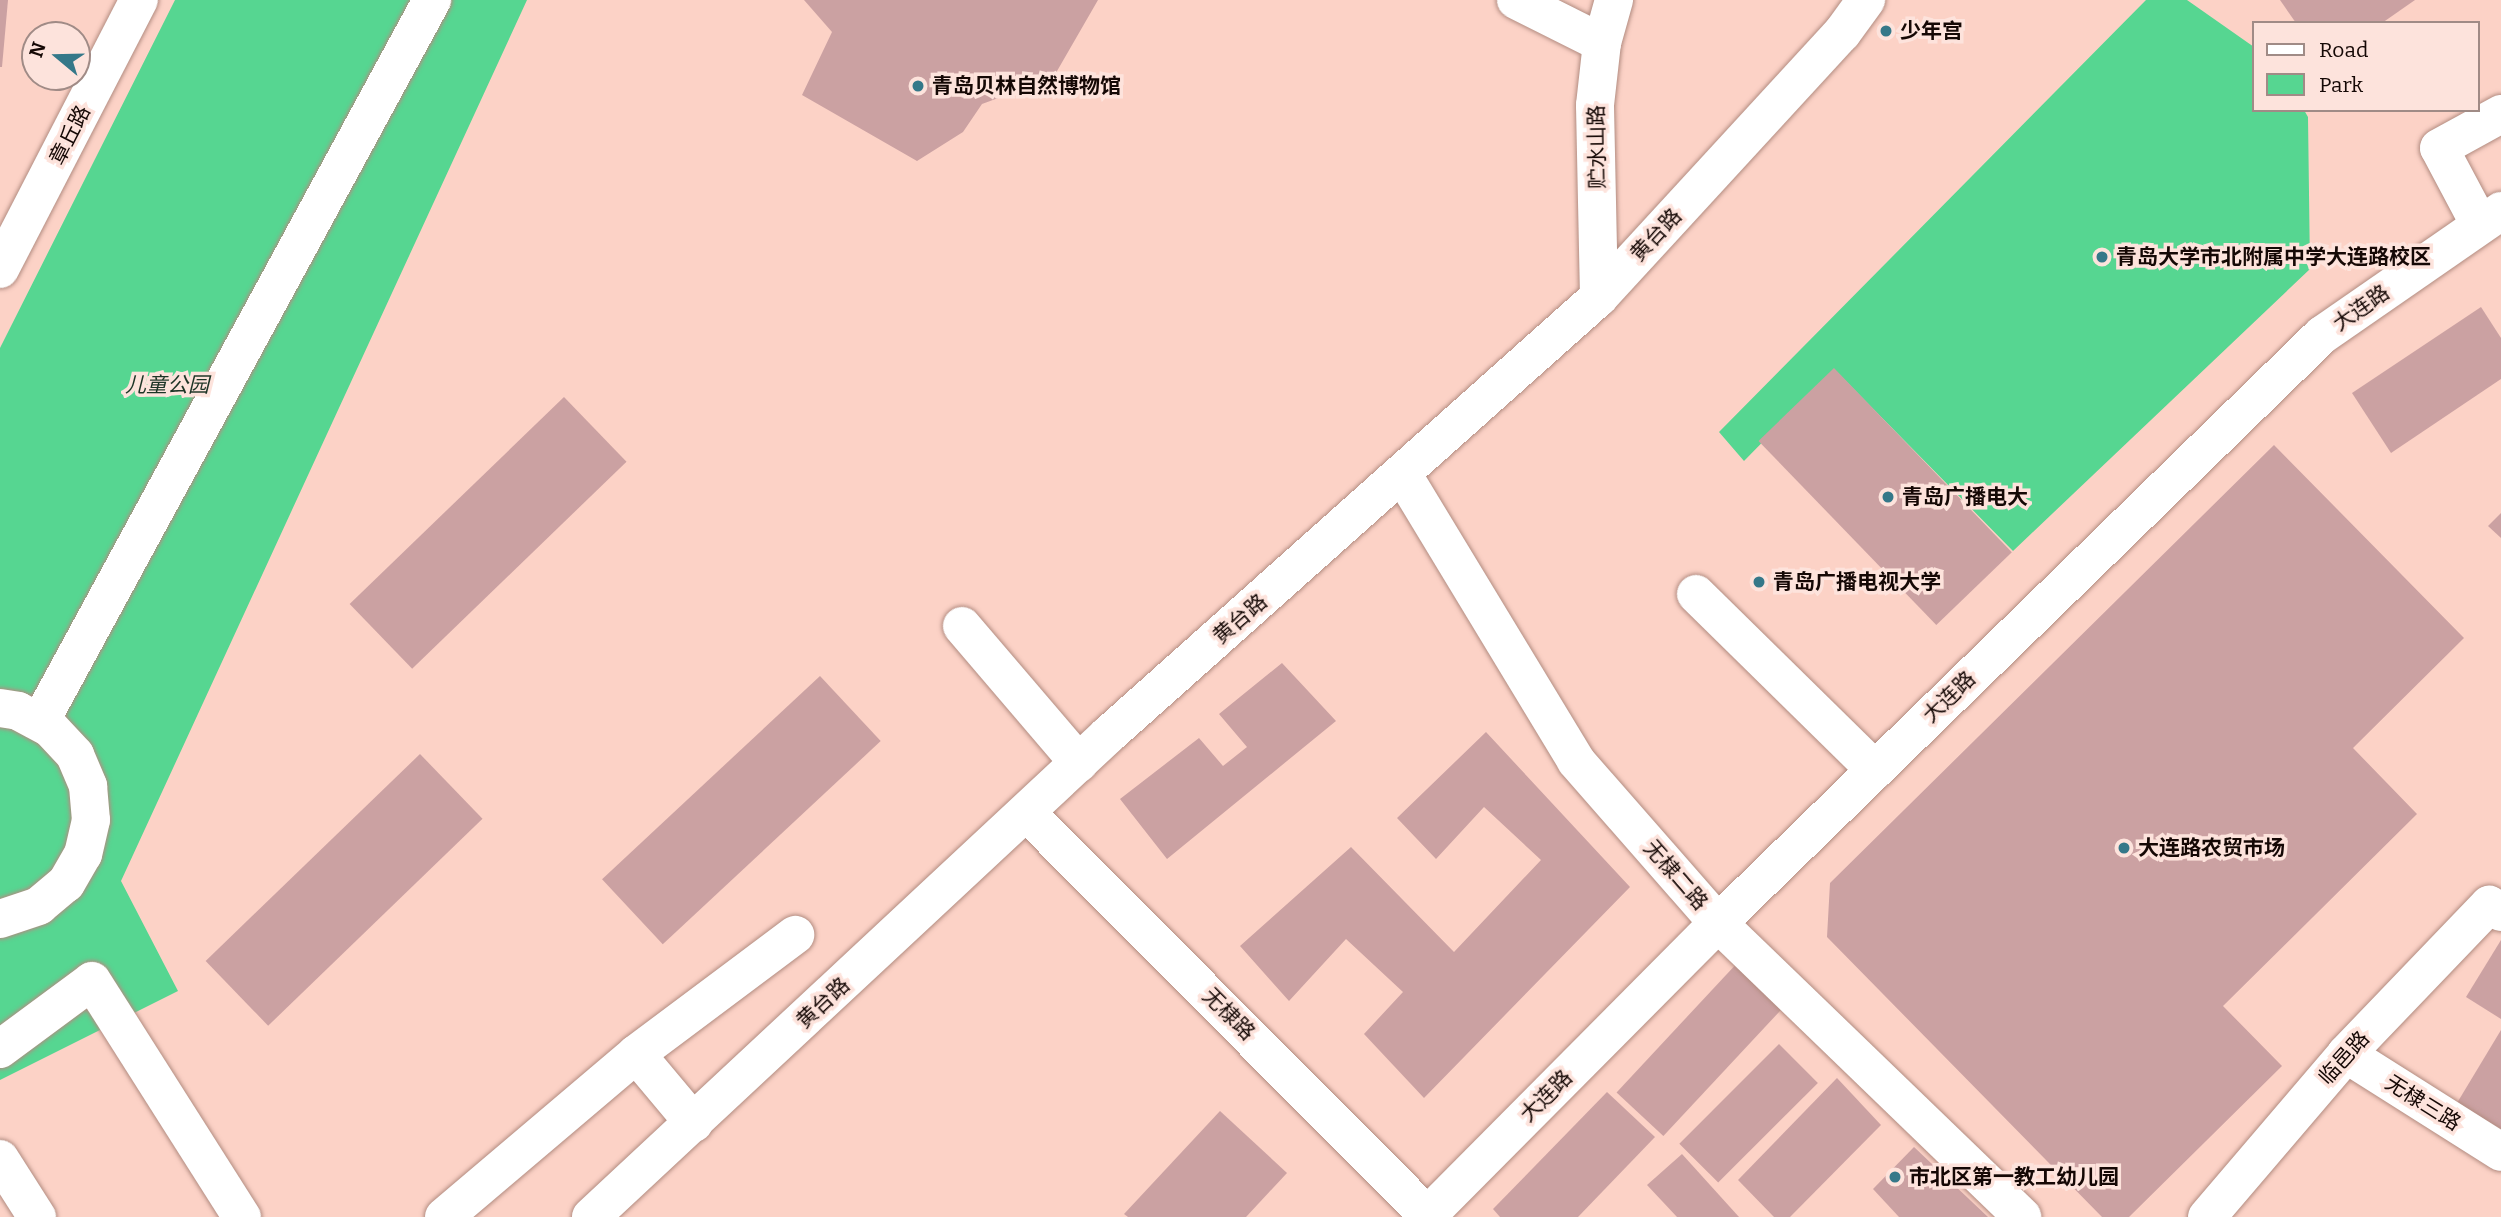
<!DOCTYPE html>
<html>
<head>
<meta charset="utf-8">
<style>
	body { margin:0 }
	#map { position:relative; width:2501px; height:1217px; overflow:hidden; background:#fcd2c6; font-family:Bitter,"Noto Sans SC",serif }
	div>[style] { position:absolute }
	[style*='--x'] { left:calc(var(--x)*1px); top:calc(var(--y)*1px); width:calc(var(--w)*1px); rotate:calc(var(--a)*1deg) }
	.green>* { inset:0; background:#56d691 }
	.building>* { inset:0; background:#cba1a2; transform-origin:0 0 }
	.roads { filter:drop-shadow(0 0 2px #b28c81) drop-shadow(0 0 2px #b28c81) }
	.minor>* { height:38px; margin:-19px; padding:0 19px; transform-origin:19px; border-radius:19px; background:#fff }
	.major>* { height:38px; margin:-19px; padding:0 19px; transform-origin:19px; border-radius:19px; background:#fff }
	.dots>* { width:19px; height:19px; translate:-50% -50%; box-sizing:border-box; border:4px solid #fde3dc; border-radius:50% }
	span { translate:-50% -50%; white-space:nowrap; text-align:center; line-height:1.15; -webkit-text-stroke:7px #fde3dc; paint-order:stroke }
	.poi-label { font-size:21px; color:#150805; font-weight:700 }
	.left { translate:0 -50%; text-align:left }
	.street-label { font-size:21px; color:#150805 }
	.park-label { font-size:21px; color:#1d3426; font-style:italic }
	.legend { position:absolute; left:2252px; top:21px; width:228px; height:91px; box-sizing:border-box; background:#fde3dc; border:2px solid #a08b86; margin:0; padding:9px 12px; list-style:none; font-size:21px; color:#150805 }
	.legend li { display:flex; align-items:center; gap:14px; height:35px }
	.legend b { width:35px; border:2px solid #a08b86 }
	.north { position:absolute; left:21px; top:21px; width:70px; height:70px; box-sizing:border-box; background:#fde3dc; border:2px solid #a08b86; border-radius:50%; rotate:289deg; font-size:19px; font-weight:700; line-height:28px; text-align:center; color:#150805 }
	.north::after { content:''; display:block; margin:auto; width:24px; height:32px; background:#357889; clip-path:polygon(50% 0,100% 100%,50% 72%,0 100%) }
</style>
</head>
<body>
<div id="map">
	<div class="green">
		<div style="clip-path:polygon(175px 0,527px 0,121px 881px,178px 991px,0 1080px,0 348px)"></div>
		<div style="clip-path:polygon(2146px 0,2187px 0,2254px 47px,2254px 110px,2304px 110px,2308px 117px,2310px 269px,2013px 551px,1834px 369px,1744px 461px,1719px 432px)"></div>
	</div>
	<div class="building">
		<div style="clip-path:polygon(0 0,8px 0,2px 67px,0 67px)"></div>
		<div style="clip-path:polygon(804px 0,1098px 0,1053px 78px,982px 104px,963px 132px,917px 161px,802px 95px,832px 32px)"></div>
		<div style="clip-path:polygon(2280px 0,2415px 0,2382px 23px,2296px 23px)"></div>
		<div style="clip-path:polygon(2481px 307px,2501px 338px,2501px 379px,2391px 453px,2352px 393px)"></div>
		<div style="left:1834px;top:368px;width:256px;height:105px;rotate:46deg"></div>
		<div style="left:564px;top:397px;width:90px;height:298px;rotate:46deg"></div>
		<div style="clip-path:polygon(2274px 445px,2464px 638px,2353px 748px,2417px 814px,2223px 1006px,2282px 1066px,2129px 1217px,2102px 1217px,1827px 937px,1830px 883px)"></div>
		<div style="clip-path:polygon(2501px 513px,2501px 538px,2488px 526px)"></div>
		<div style="clip-path:polygon(1282px 663px,1336px 721px,1167px 859px,1120px 799px,1199px 738px,1223px 766px,1247px 747px,1219px 714px)"></div>
		<div style="left:820px;top:676px;width:89px;height:298px;rotate:47deg"></div>
		<div style="clip-path:polygon(1486px 732px,1630px 887px,1424px 1098px,1364px 1034px,1403px 992px,1346px 939px,1289px 1001px,1240px 946px,1351px 847px,1454px 952px,1541px 860px,1484px 807px,1436px 859px,1397px 818px)"></div>
		<div style="left:420px;top:754px;width:90px;height:298px;rotate:46deg"></div>
		<div style="clip-path:polygon(2501px 940px,2501px 1019px,2466px 997px)"></div>
		<div style="left:1740px;top:960px;width:64px;height:181px;rotate:43deg"></div>
		<div style="clip-path:polygon(2501px 1030px,2501px 1129px,2457px 1103px)"></div>
		<div style="left:1779px;top:1044px;width:55px;height:141px;rotate:45deg"></div>
		<div style="clip-path:polygon(1837px 1078px,1881px 1125px,1790px 1217px,1774px 1217px,1738px 1180px)"></div>
		<div style="clip-path:polygon(1607px 1092px,1655px 1137px,1578px 1217px,1500px 1217px,1493px 1209px)"></div>
		<div style="clip-path:polygon(1220px 1111px,1287px 1173px,1246px 1217px,1128px 1217px,1124px 1214px)"></div>
		<div style="clip-path:polygon(1914px 1147px,1988px 1217px,1899px 1217px,1873px 1189px)"></div>
		<div style="clip-path:polygon(1682px 1154px,1739px 1217px,1677px 1217px,1647px 1185px)"></div>
	</div>
	<div class="roads">
		<div class="minor">
			<div style="--x:1516;--y:0;--w:96;--a:26.6"></div>
			<div style="--x:2480;--y:225;--w:87;--a:-118"></div>
			<div style="--x:2439;--y:148;--w:71;--a:-28.7"></div>
			<div style="--x:0;--y:269;--w:303;--a:-62.7"></div>
			<div style="--x:1599;--y:297;--w:192;--a:-91.2"></div>
			<div style="--x:1595;--y:105;--w:62;--a:-83.6"></div>
			<div style="--x:1602;--y:43;--w:45;--a:-74.4"></div>
			<div style="--x:1403;--y:475;--w:334;--a:58.8"></div>
			<div style="--x:1576;--y:761;--w:215;--a:48.8"></div>
			<div style="--x:1718;--y:923;--w:423;--a:44"></div>
			<div style="--x:1696;--y:594;--w:251;--a:44.5"></div>
			<div style="--x:962;--y:626;--w:180;--a:49.5"></div>
			<div style="--x:0;--y:708;--w:18;--a:9"></div>
			<div style="--x:18;--y:711;--w:36;--a:28"></div>
			<div style="--x:50;--y:728;--w:37;--a:47"></div>
			<div style="--x:75;--y:755;--w:34;--a:67"></div>
			<div style="--x:88;--y:786;--w:34;--a:85"></div>
			<div style="--x:91;--y:820;--w:35;--a:103"></div>
			<div style="--x:83;--y:854;--w:34;--a:120"></div>
			<div style="--x:66;--y:883;--w:35;--a:140"></div>
			<div style="--x:39;--y:906;--w:41;--a:161.6"></div>
			<div style="--x:40;--y:722;--w:822;--a:-61.5"></div>
			<div style="--x:1027;--y:813;--w:570;--a:45.14"></div>
			<div style="--x:0;--y:1049;--w:114;--a:-36.5"></div>
			<div style="--x:92;--y:981;--w:280;--a:57.6"></div>
			<div style="--x:636;--y:1054;--w:90;--a:50"></div>
			<div style="--x:2346;--y:1054;--w:183;--a:32.3"></div>
			<div style="--x:444;--y:1217;--w:252;--a:-40.3"></div>
			<div style="--x:636;--y:1054;--w:199;--a:-36.8"></div>
			<div style="--x:591;--y:1217;--w:707;--a:-42.99"></div>
			<div style="--x:1108;--y:735;--w:658;--a:-41.73"></div>
			<div style="--x:1599;--y:297;--w:359;--a:-47.4"></div>
			<div style="--x:1842;--y:33;--w:41;--a:-54"></div>
			<div style="--x:1426;--y:1217;--w:414;--a:-45.2"></div>
			<div style="--x:1718;--y:923;--w:843;--a:-44.23"></div>
			<div style="--x:2322;--y:335;--w:218;--a:-34.7"></div>
			<div style="--x:2207;--y:1217;--w:214;--a:-49.5"></div>
			<div style="--x:2346;--y:1054;--w:207;--a:-46.2"></div>
			<div style="--x:2489;--y:905;--w:14;--a:30"></div>
		</div>
		<div class="major">
			<div style="--x:0;--y:1159;--w:69;--a:57.5"></div>
		</div>
	</div>
	<div class="dots">
		<div style="left:1886px;top:31px;background:#357889"></div>
		<div style="left:918px;top:86px;background:#357889"></div>
		<div style="left:2102px;top:257px;background:#357889"></div>
		<div style="left:1888px;top:497px;background:#357889"></div>
		<div style="left:1759px;top:582px;background:#357889"></div>
		<div style="left:2124px;top:848px;background:#357889"></div>
		<div style="left:1895px;top:1177px;background:#357889"></div>
	</div>
	<div class="poi-label">
		<span class="left" style="left:1900px;top:31px">少年宫</span>
		<span class="left" style="left:932px;top:86px">青岛贝林自然博物馆</span>
		<span class="left" style="left:2116px;top:257px">青岛大学市北附属中学大连路校区</span>
		<span class="left" style="left:1902px;top:497px">青岛广播电大</span>
		<span class="left" style="left:1773px;top:582px">青岛广播电视大学</span>
		<span class="left" style="left:2138px;top:848px">大连路农贸市场</span>
		<span class="left" style="left:1909px;top:1177px">市北区第一教工幼儿园</span>
	</div>
	<div class="street-label">
		<span style="left:70px;top:135px;rotate:-63deg">章丘路</span>
		<span style="left:1597px;top:147px;rotate:-91deg">贮水山路</span>
		<span style="left:1656px;top:235px;rotate:-47deg">黄台路</span>
		<span style="left:2361px;top:308px;rotate:-35deg">大连路</span>
		<span style="left:1240px;top:619px;rotate:-41deg">黄台路</span>
		<span style="left:1949px;top:697px;rotate:-44deg">大连路</span>
		<span style="left:1676px;top:875px;rotate:49deg">无棣二路</span>
		<span style="left:823px;top:1003px;rotate:-43deg">黄台路</span>
		<span style="left:1229px;top:1014px;rotate:45deg">无棣路</span>
		<span style="left:2344px;top:1058px;rotate:-48deg">临邑路</span>
		<span style="left:1546px;top:1096px;rotate:-45deg">大连路</span>
		<span style="left:2423px;top:1103px;rotate:32deg">无棣三路</span>
	</div>
	<div class="park-label">
		<span style="left:167px;top:385px">儿童公园</span>
	</div>
	<ul class="legend">
	<li><b style="height:9px;background:#fff"></b>Road</li>
	<li><b style="height:19px;background:#56d691"></b>Park</li>
	</ul>
	<div class="north">N</div>
</div>
</body>
</html>
